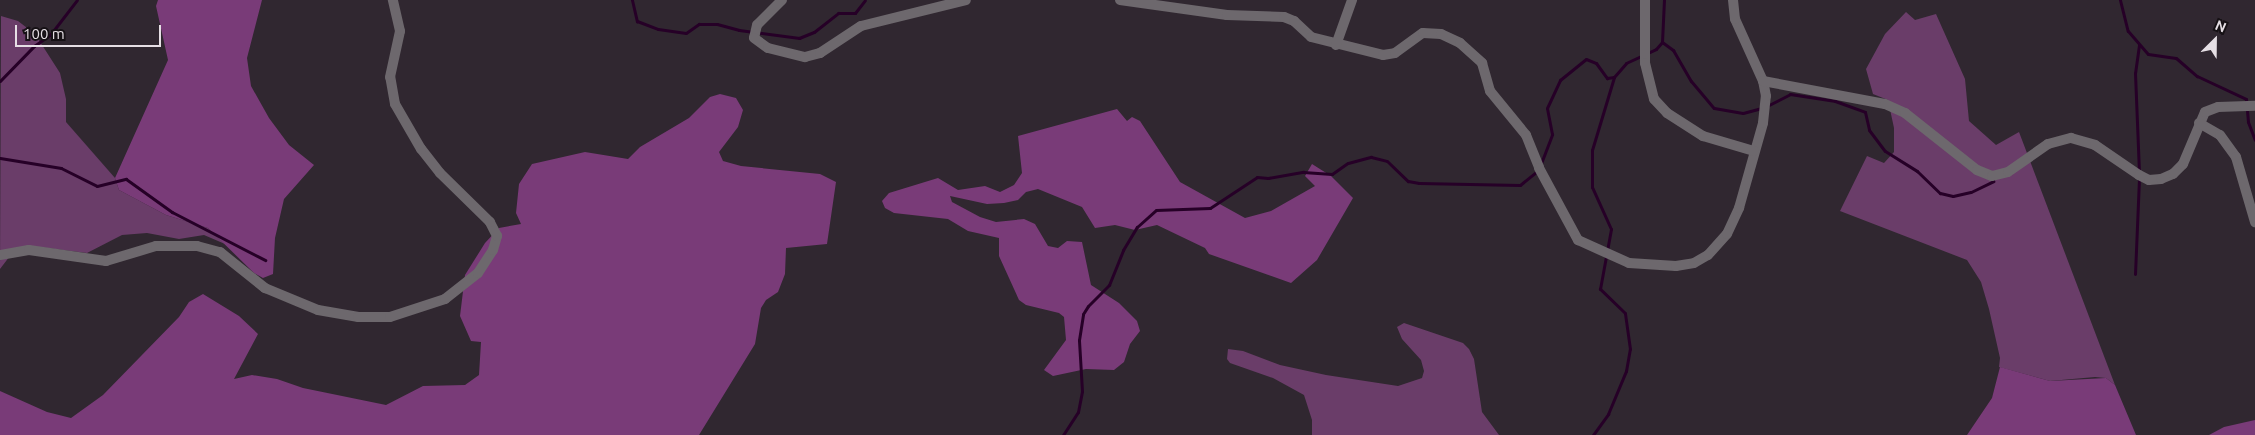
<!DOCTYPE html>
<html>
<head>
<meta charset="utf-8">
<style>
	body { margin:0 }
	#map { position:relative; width:2255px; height:435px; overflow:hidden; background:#302730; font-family:Ubuntu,sans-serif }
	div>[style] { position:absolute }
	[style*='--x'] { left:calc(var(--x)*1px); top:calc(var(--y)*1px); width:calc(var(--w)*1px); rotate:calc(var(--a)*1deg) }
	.green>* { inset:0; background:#6a3d69 }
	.forest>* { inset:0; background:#793b78 }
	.stream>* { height:3px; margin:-1.5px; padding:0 1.5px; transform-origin:1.5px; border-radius:1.5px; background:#260027 }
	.minor>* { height:10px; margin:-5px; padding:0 5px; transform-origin:5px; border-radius:5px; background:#6d686d }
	span { translate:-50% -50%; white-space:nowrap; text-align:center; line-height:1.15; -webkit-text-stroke:4px #161115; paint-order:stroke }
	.north { position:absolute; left:2190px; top:15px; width:50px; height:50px; -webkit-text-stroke:4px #161115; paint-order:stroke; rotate:23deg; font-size:14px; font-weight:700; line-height:20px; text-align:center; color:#e6dfe5 }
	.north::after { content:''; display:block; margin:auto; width:18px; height:22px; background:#e6dfe5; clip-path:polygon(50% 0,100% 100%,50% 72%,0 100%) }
	.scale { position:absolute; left:15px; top:25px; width:146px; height:22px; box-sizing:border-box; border:2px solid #e6dfe5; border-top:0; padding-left:6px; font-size:15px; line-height:18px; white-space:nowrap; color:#e6dfe5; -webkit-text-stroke:4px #161115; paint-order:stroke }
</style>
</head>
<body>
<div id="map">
	<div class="green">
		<div style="clip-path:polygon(1906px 12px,1915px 20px,1936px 14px,1965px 79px,1969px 121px,1996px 145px,2019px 132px,2115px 385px,2106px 378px,2095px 377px,2050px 381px,1999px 367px,2000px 358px,1989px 309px,1981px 282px,1967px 260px,1840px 211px,1867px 156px,1884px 163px,1894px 152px,1894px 128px,1888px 100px,1873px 94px,1866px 69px,1885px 34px)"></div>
		<div style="clip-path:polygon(1px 16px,18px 21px,35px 34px,60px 73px,66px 99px,66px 122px,115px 178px,119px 190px,166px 215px,208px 228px,225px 244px,204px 235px,179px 239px,147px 233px,122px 235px,87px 253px,31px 246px,16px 248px,0 269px)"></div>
		<div style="clip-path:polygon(1404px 323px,1463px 343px,1469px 349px,1474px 359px,1482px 412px,1499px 435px,1312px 435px,1312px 420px,1304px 395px,1273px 378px,1230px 363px,1227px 359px,1228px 349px,1243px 351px,1280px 365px,1326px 375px,1398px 386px,1422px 378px,1424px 371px,1421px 360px,1402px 339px,1397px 327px)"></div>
	</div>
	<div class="forest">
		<div style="clip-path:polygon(158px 0,262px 0,247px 58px,251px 86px,269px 118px,289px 145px,314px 165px,284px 199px,275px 238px,273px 274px,263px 278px,254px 273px,208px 228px,166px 215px,119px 190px,115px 178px,168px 60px,156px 6px)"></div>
		<div style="clip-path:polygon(720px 94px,736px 98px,743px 110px,738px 127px,719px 152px,723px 161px,741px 166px,820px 174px,836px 182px,827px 244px,786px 248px,785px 274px,778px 292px,766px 300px,761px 308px,755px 344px,699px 435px,0 435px,0 391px,47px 412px,71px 418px,103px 395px,179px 317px,189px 302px,203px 294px,239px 316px,258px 334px,234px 379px,252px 375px,277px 379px,303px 388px,386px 405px,423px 386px,465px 385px,479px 375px,481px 342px,471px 341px,460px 316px,465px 275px,485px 243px,499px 228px,521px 224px,516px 213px,519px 184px,532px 164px,585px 152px,628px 159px,640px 147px,689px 118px,710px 97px)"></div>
		<div style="clip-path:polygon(1117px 109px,1127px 121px,1132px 117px,1140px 121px,1180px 182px,1245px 218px,1271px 211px,1315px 186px,1305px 176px,1312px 164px,1331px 176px,1353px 198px,1317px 260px,1291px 283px,1209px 254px,1205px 248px,1157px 225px,1135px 230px,1115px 225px,1095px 228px,1082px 207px,1038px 189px,1026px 192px,1018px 200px,1004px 203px,987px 204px,950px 196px,952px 202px,980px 217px,996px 222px,1024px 219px,1035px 224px,1048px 246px,1058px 248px,1067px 241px,1082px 242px,1091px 285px,1119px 303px,1137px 321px,1140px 331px,1130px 344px,1124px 362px,1114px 370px,1086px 369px,1053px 376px,1044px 370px,1066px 340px,1064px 317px,1059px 313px,1026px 305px,1019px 300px,999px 256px,999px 238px,968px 231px,948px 219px,894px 213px,885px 208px,882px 201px,889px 193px,938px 178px,958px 190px,985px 186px,1000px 192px,1014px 185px,1022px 173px,1018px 136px)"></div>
		<div style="clip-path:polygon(2000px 367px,2050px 381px,2106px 378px,2115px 385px,2136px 435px,1967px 435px,1992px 398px)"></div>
		<div style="clip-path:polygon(2255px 420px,2255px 435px,2209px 435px,2224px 427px)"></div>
	</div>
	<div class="stream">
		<div style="--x:632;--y:0;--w:22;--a:77"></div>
		<div style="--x:637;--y:21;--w:22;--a:21"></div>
		<div style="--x:658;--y:29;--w:28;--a:8"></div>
		<div style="--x:686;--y:33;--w:16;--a:-35"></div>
		<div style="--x:699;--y:24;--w:18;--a:0"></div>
		<div style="--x:717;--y:24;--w:23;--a:15"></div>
		<div style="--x:739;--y:30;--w:61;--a:7.6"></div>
		<div style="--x:799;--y:38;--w:16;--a:-22"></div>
		<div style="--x:814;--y:32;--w:31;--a:-38"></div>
		<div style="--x:838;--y:13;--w:17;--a:0"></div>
		<div style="--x:855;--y:13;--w:16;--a:-52"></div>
		<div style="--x:2120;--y:0;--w:32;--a:76"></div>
		<div style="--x:2128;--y:31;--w:30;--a:49"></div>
		<div style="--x:2148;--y:54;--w:28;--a:8"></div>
		<div style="--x:2176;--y:58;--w:28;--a:41"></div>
		<div style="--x:2197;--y:76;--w:54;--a:25.1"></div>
		<div style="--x:2246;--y:99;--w:23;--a:85"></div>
		<div style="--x:2248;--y:122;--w:19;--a:69"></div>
		<div style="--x:1662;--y:42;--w:14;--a:36"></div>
		<div style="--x:1673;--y:50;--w:36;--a:60"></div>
		<div style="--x:1691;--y:81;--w:35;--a:50"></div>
		<div style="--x:1714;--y:108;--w:29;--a:10"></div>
		<div style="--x:1743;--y:113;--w:23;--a:-15"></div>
		<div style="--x:1765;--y:107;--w:28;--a:-27"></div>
		<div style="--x:1790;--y:94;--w:46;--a:8.8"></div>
		<div style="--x:1835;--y:101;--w:32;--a:20"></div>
		<div style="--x:1865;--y:112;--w:18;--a:77"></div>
		<div style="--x:1869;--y:130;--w:26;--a:53"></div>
		<div style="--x:1885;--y:151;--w:38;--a:32"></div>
		<div style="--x:1917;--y:171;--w:32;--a:44"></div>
		<div style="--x:1940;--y:193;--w:13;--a:13"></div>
		<div style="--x:1953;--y:196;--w:18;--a:-13"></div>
		<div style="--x:1971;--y:192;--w:25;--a:-26"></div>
		<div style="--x:2139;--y:45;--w:28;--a:98"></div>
		<div style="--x:2135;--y:73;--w:99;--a:87.7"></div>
		<div style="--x:0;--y:81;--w:49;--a:-45.8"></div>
		<div style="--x:34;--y:46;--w:19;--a:-35"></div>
		<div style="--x:50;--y:35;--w:44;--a:-52.4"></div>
		<div style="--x:0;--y:158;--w:62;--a:9.3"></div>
		<div style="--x:61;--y:168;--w:40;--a:26.6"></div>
		<div style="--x:97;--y:186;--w:30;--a:-14"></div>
		<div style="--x:126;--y:179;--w:57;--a:35.7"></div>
		<div style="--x:172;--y:212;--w:105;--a:27.3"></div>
		<div style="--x:1540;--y:166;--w:34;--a:-69"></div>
		<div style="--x:1552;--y:134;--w:26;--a:-101"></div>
		<div style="--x:1547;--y:108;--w:31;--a:-65"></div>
		<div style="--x:1560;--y:80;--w:33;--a:-39"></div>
		<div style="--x:1586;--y:59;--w:11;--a:22"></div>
		<div style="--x:1596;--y:63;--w:19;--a:54"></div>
		<div style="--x:1607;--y:78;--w:7;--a:-8"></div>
		<div style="--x:2135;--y:274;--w:96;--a:-87.6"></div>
		<div style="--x:1063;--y:435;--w:27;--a:-57"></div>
		<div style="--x:1078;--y:412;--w:21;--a:-79"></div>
		<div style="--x:1082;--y:391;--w:51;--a:-93.4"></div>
		<div style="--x:1079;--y:340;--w:26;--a:-81"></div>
		<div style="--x:1083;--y:314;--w:9;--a:-58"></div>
		<div style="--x:1088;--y:306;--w:30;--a:-45"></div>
		<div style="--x:1109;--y:285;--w:38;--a:-68"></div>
		<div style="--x:1123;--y:250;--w:27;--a:-59"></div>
		<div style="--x:1137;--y:227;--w:25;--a:-42"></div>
		<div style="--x:1156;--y:210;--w:54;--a:-2.1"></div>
		<div style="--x:1210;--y:208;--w:56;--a:-33.4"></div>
		<div style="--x:1257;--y:177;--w:11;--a:5"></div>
		<div style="--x:1268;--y:178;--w:36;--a:-10"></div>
		<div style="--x:1303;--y:172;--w:29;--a:4"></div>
		<div style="--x:1332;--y:174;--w:19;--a:-35"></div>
		<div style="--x:1348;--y:163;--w:24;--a:-15"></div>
		<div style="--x:1371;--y:157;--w:16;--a:14"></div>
		<div style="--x:1387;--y:161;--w:29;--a:44"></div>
		<div style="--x:1408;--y:181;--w:11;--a:10"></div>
		<div style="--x:1419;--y:183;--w:101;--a:1.1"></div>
		<div style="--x:1520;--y:185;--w:22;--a:-39"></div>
		<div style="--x:1593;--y:435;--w:26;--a:-54"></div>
		<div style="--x:1608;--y:414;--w:47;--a:-67.3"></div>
		<div style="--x:1626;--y:371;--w:22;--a:-80"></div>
		<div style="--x:1630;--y:349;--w:36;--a:-98"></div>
		<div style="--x:1625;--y:313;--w:35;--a:-136"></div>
		<div style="--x:1600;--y:289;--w:61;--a:-79.6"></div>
		<div style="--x:1611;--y:229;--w:46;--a:-114.3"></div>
		<div style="--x:1592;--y:187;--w:37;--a:-90"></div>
		<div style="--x:1592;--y:150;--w:76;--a:-73.2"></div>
		<div style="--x:1614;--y:77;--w:18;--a:-49"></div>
		<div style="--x:1626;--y:63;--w:33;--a:-25"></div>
		<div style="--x:1656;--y:49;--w:9;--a:-49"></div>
		<div style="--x:1662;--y:42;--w:42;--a:-87.3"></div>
	</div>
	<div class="minor">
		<div style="--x:782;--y:0;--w:35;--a:135"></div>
		<div style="--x:757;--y:25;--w:13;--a:103"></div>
		<div style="--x:754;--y:38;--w:17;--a:36"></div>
		<div style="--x:768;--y:48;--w:38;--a:14"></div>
		<div style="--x:805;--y:57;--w:16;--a:-15"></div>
		<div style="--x:820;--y:53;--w:49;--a:-33.4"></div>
		<div style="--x:861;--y:26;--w:108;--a:-13.9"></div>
		<div style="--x:1120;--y:0;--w:108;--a:8"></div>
		<div style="--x:1227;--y:15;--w:57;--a:2"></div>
		<div style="--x:1284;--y:17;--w:11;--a:22"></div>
		<div style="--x:1294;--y:21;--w:23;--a:43"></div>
		<div style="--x:1311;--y:37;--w:74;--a:14"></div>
		<div style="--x:1383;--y:55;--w:12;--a:-9"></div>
		<div style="--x:1395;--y:53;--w:34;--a:-36"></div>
		<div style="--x:1423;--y:33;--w:18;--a:3"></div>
		<div style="--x:1441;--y:34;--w:21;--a:25"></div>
		<div style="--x:1460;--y:43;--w:30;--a:42"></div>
		<div style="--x:1482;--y:63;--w:29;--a:74"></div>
		<div style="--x:1490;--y:91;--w:57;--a:50.7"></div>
		<div style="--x:1526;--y:135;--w:35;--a:68"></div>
		<div style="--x:1539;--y:168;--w:82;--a:61.6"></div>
		<div style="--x:1578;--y:240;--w:56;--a:24.3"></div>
		<div style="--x:1629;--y:263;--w:47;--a:3.7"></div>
		<div style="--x:1676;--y:266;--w:18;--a:-9"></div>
		<div style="--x:1694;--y:263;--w:16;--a:-30"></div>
		<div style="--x:1708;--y:255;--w:28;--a:-48"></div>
		<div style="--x:1727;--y:234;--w:29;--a:-65"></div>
		<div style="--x:1739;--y:208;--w:88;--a:-74.2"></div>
		<div style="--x:1763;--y:123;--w:27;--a:-84"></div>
		<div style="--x:1766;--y:96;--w:15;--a:-101"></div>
		<div style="--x:1763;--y:81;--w:68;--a:-114.3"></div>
		<div style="--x:1735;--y:19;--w:19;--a:-96"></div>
		<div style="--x:1645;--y:0;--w:63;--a:90"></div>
		<div style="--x:1645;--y:63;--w:37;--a:76"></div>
		<div style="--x:1654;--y:99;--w:19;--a:47"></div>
		<div style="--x:1667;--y:113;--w:43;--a:32.6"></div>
		<div style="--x:1703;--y:136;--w:53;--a:16.4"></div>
		<div style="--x:1336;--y:45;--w:48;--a:-70.4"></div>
		<div style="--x:1763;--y:81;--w:124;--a:10.7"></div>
		<div style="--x:1885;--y:104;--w:22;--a:24"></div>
		<div style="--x:1905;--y:113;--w:92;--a:38.4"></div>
		<div style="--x:1977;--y:170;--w:16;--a:22"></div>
		<div style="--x:1992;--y:176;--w:16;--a:-14"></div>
		<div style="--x:2008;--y:172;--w:49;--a:-35"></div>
		<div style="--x:2048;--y:144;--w:24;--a:-15"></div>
		<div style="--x:2071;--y:138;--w:25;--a:16"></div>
		<div style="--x:2095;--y:145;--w:53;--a:34.3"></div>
		<div style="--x:2139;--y:175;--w:11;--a:27"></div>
		<div style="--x:2149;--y:180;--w:12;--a:-5"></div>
		<div style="--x:2161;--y:179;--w:13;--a:-23"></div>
		<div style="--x:2173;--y:174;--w:14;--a:-45"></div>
		<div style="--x:2183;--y:164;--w:56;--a:-67.1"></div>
		<div style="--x:2205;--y:112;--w:14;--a:-21"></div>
		<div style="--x:2218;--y:107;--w:37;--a:-2"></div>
		<div style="--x:2199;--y:123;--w:24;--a:30"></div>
		<div style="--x:2220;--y:135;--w:27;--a:54"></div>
		<div style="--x:2236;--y:157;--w:68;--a:73.7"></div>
		<div style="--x:0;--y:255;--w:29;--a:-10"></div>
		<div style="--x:29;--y:250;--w:78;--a:8.1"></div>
		<div style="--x:106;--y:261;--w:52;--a:-16.7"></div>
		<div style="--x:156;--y:246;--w:41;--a:0"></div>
		<div style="--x:197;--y:246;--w:24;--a:15"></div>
		<div style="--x:220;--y:252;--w:58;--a:38.7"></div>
		<div style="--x:265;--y:288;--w:57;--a:22.5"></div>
		<div style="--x:318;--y:310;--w:41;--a:9.9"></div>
		<div style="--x:358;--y:317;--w:32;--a:0"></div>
		<div style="--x:390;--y:317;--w:58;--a:-18.1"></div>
		<div style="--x:445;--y:299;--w:42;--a:-38.2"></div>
		<div style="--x:478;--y:273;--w:27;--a:-57"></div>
		<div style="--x:493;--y:250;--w:15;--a:-74"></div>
		<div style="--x:497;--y:236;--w:16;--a:-117"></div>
		<div style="--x:490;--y:222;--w:70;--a:-135.6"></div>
		<div style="--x:440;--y:173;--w:31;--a:-128"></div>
		<div style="--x:421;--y:149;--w:52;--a:-120"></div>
		<div style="--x:395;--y:104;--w:27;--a:-100"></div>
		<div style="--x:390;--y:77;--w:47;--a:-77.7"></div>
		<div style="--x:400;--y:31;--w:32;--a:-103"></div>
	</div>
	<div class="north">N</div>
	<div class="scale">100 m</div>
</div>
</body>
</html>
